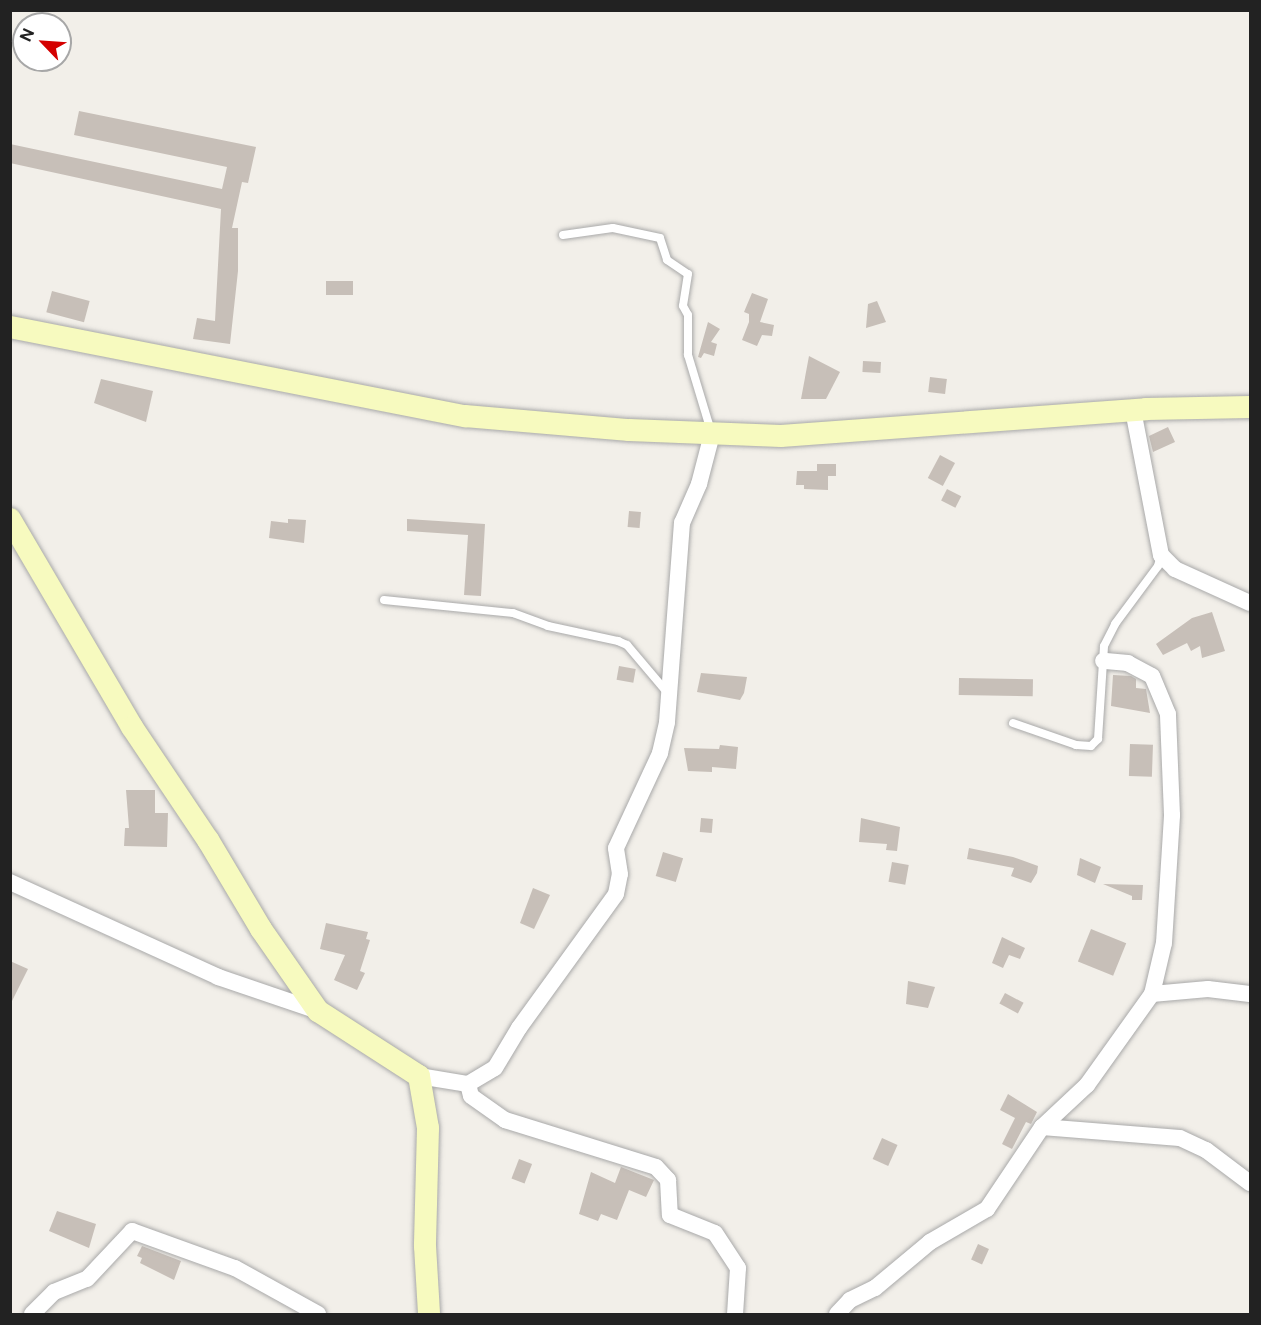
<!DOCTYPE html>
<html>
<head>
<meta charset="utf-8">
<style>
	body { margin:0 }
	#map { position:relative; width:1261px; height:1325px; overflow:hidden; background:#f2efe9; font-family:"Public Sans",sans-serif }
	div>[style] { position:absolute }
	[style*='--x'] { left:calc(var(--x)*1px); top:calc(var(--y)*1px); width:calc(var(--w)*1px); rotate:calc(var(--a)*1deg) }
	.building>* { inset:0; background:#c7bfb8; transform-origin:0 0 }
	.roads { filter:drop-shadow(0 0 2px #a9a9a9) drop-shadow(0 0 2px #a9a9a9) }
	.lane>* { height:8px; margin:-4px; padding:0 4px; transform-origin:4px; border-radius:4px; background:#fff }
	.street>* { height:16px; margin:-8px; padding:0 8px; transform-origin:8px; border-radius:8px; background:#fff }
	.secondary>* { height:22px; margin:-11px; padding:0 11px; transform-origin:11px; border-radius:11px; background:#f7fabf }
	span { translate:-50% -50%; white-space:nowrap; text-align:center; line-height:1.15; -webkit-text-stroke:6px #fff; paint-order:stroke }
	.frame { position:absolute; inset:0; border:12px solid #222; pointer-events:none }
	.north { position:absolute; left:12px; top:12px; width:60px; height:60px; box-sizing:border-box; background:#fff; border:2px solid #a7a7a7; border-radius:50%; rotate:295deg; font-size:16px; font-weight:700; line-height:24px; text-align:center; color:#222 }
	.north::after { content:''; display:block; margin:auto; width:21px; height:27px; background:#d40000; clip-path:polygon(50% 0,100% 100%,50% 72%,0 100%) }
</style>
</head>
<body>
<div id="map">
	<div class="building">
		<div style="clip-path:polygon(79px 111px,256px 147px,248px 183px,242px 182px,232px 228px,238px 228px,238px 271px,230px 344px,193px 339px,197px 318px,215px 321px,221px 209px,10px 163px,10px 144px,222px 189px,227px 167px,74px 135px)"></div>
		<div style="left:353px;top:281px;width:14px;height:27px;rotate:90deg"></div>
		<div style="left:52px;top:291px;width:39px;height:22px;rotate:15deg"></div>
		<div style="clip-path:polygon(752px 293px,768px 299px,760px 322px,774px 325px,772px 336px,762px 335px,757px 346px,742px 340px,749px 322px,749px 314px,744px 312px)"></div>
		<div style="clip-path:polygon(877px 301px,886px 322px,866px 328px,868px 304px)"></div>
		<div style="clip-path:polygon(708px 322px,720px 329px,711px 342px,717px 344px,714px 356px,704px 353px,701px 358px,698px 357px)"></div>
		<div style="clip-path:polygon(809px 356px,840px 372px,826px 399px,801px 399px)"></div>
		<div style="left:863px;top:361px;width:18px;height:11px;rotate:3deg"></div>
		<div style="left:930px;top:377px;width:17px;height:15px;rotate:7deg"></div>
		<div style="clip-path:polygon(101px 379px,153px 391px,146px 422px,94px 403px)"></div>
		<div style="clip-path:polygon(1168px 427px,1175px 442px,1153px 452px,1149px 436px)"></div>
		<div style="left:940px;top:455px;width:17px;height:26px;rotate:28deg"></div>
		<div style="clip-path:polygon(817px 464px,836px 464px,836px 476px,828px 476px,828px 490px,804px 489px,804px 485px,796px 485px,797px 471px,817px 471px)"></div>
		<div style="left:947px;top:489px;width:16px;height:13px;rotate:27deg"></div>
		<div style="left:629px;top:511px;width:12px;height:16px;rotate:5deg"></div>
		<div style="clip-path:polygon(288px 519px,306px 520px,304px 543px,269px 538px,271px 521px,288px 523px)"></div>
		<div style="clip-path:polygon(407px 519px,485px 524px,481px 596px,464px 595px,468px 535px,407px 531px)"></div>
		<div style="clip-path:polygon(1212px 612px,1225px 651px,1202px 658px,1200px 646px,1191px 651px,1187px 643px,1163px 655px,1156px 644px,1192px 618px)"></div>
		<div style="left:619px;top:666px;width:17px;height:14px;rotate:10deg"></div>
		<div style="clip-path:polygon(701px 673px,747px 677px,744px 693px,740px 700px,697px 692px)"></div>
		<div style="clip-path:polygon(1113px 675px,1131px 676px,1136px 679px,1136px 688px,1146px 689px,1150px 713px,1111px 706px)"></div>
		<div style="left:959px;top:678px;width:74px;height:17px;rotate:1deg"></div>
		<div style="left:1130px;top:744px;width:23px;height:32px;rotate:2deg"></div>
		<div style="clip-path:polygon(720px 745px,738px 747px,736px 769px,712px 767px,712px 772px,688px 771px,684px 748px,719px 749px)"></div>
		<div style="clip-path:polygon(126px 790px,155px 790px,155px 813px,168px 813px,167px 847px,124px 846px,125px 828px,129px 828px)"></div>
		<div style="left:701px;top:818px;width:12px;height:14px;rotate:5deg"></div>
		<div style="clip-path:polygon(861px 818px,900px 827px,897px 851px,886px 850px,887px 844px,859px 842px)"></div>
		<div style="clip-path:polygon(969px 848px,1013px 857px,1038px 866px,1037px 873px,1031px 883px,1011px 876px,1014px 868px,967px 859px)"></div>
		<div style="left:663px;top:852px;width:21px;height:25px;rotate:17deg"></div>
		<div style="clip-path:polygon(1080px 858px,1101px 867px,1095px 883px,1077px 875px)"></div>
		<div style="left:892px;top:862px;width:17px;height:20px;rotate:10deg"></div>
		<div style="clip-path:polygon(1103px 884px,1143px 885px,1142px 900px,1132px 900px,1132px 896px)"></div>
		<div style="clip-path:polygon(533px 888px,550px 895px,534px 929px,520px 923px)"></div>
		<div style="clip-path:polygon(326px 923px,368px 932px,366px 939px,370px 940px,360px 971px,365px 973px,357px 990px,334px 980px,345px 955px,320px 949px)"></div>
		<div style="left:1091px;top:929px;width:38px;height:35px;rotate:22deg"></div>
		<div style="clip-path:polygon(1002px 937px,1025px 948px,1020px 959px,1009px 955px,1003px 968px,992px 963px)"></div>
		<div style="clip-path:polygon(10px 961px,28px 969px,10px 1005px)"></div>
		<div style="clip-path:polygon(908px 981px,935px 987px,928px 1008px,906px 1004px)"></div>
		<div style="left:1005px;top:993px;width:21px;height:12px;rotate:28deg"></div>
		<div style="clip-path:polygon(1008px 1094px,1037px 1112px,1031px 1124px,1026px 1122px,1012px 1149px,1002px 1144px,1015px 1118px,1000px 1110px)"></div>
		<div style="left:882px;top:1138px;width:17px;height:23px;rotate:24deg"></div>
		<div style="left:519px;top:1159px;width:14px;height:21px;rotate:21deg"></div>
		<div style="clip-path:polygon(621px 1167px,654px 1180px,646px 1197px,629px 1190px,617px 1220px,601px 1214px,598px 1221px,579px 1214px,591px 1172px,615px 1183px)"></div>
		<div style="clip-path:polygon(57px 1211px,96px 1224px,89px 1248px,49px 1231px)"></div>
		<div style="left:978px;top:1244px;width:12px;height:17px;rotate:24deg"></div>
		<div style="clip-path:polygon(142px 1246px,181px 1261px,174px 1280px,140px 1263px,142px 1258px,137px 1256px)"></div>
	</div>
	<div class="roads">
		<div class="lane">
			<div style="--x:563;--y:235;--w:50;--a:-8"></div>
			<div style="--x:613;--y:228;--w:48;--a:12"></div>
			<div style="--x:660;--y:238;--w:23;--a:72"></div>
			<div style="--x:667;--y:260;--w:25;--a:34"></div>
			<div style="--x:688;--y:274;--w:32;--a:99"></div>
			<div style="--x:683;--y:306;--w:10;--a:61"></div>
			<div style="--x:688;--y:315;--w:40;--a:90"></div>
			<div style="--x:688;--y:355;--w:79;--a:73.2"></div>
			<div style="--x:384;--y:600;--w:130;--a:5.8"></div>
			<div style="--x:513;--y:613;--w:37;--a:20"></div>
			<div style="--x:548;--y:626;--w:72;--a:12.1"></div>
			<div style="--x:618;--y:641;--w:10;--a:24"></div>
			<div style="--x:627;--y:645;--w:60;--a:49.7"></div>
			<div style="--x:1013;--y:723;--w:67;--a:19.2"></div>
			<div style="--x:1076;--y:745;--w:15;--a:4"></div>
			<div style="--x:1091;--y:746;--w:10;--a:-45"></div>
			<div style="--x:1098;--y:739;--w:93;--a:-86.3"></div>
			<div style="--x:1104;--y:646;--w:25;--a:-63"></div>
			<div style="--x:1115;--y:624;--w:72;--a:-53.4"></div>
			<div style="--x:1158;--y:566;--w:11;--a:-75"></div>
		</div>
		<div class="street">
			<div style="--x:1133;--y:410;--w:148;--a:79.1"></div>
			<div style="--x:1161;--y:555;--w:20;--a:45"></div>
			<div style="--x:1175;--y:569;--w:82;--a:24.4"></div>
			<div style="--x:10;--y:882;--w:229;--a:24.5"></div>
			<div style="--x:218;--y:977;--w:106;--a:18.8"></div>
			<div style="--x:1152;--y:994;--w:56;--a:-5.1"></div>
			<div style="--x:1208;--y:989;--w:42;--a:6.8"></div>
			<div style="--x:419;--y:1076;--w:50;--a:9.3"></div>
			<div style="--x:468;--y:1084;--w:31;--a:-31"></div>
			<div style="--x:495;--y:1068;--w:47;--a:-59"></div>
			<div style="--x:519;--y:1028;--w:165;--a:-54.1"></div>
			<div style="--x:616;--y:894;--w:20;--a:-79"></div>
			<div style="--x:620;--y:874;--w:26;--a:-99"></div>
			<div style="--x:616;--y:848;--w:105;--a:-65.1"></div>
			<div style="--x:660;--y:753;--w:32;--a:-77"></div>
			<div style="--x:667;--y:722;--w:200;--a:-85.7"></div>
			<div style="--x:682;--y:523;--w:43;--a:-66.4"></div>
			<div style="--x:699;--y:484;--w:52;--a:-75.4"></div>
			<div style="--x:468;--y:1084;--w:12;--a:76"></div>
			<div style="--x:471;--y:1096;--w:42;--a:35.2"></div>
			<div style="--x:505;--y:1120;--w:158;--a:17.3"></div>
			<div style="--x:656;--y:1167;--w:18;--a:47"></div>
			<div style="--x:668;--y:1180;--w:35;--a:87"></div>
			<div style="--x:670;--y:1215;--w:48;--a:21.8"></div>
			<div style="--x:715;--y:1233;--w:42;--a:56.7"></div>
			<div style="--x:738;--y:1268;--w:46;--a:93.7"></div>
			<div style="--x:1042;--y:1127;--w:138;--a:4.6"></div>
			<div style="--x:1180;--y:1138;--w:29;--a:25"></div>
			<div style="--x:1206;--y:1150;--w:55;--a:36.9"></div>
			<div style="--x:32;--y:1314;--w:31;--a:-45"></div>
			<div style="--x:54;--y:1292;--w:35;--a:-22"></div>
			<div style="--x:87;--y:1279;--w:66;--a:-46.8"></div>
			<div style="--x:132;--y:1231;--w:109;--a:19.8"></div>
			<div style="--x:235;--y:1268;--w:95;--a:29"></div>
			<div style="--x:837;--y:1314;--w:19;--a:-47"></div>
			<div style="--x:850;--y:1300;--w:28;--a:-26"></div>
			<div style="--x:875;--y:1288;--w:72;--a:-39.9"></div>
			<div style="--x:930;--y:1242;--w:66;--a:-30.1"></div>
			<div style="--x:987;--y:1209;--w:99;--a:-56.1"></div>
			<div style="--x:1042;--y:1127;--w:62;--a:-43"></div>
			<div style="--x:1087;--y:1085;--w:112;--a:-54.5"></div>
			<div style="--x:1152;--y:994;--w:52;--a:-76.8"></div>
			<div style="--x:1164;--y:943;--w:128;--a:-86.4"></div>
			<div style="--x:1172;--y:815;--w:101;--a:-92.3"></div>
			<div style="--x:1168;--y:714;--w:41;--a:-112.8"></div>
			<div style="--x:1152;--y:676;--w:27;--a:-152"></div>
			<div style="--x:1128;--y:663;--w:25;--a:-175"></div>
		</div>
		<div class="secondary">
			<div style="--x:10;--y:327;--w:464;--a:11.1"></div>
			<div style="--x:465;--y:416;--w:165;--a:4.9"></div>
			<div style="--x:629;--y:430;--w:152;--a:2.3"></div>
			<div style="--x:781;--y:436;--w:366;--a:-4.2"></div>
			<div style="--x:1146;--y:409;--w:104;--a:-1.1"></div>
			<div style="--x:10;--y:519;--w:241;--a:59.6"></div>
			<div style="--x:132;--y:727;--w:136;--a:56.1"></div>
			<div style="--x:208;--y:840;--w:104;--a:59.2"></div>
			<div style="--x:261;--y:929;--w:100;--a:55.2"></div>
			<div style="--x:318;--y:1011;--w:120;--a:32.8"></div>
			<div style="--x:419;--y:1076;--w:53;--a:80.2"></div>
			<div style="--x:428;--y:1128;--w:118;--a:91.5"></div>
			<div style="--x:425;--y:1246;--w:68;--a:86.6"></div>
		</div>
	</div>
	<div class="frame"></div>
	<div class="north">N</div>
</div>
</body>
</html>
